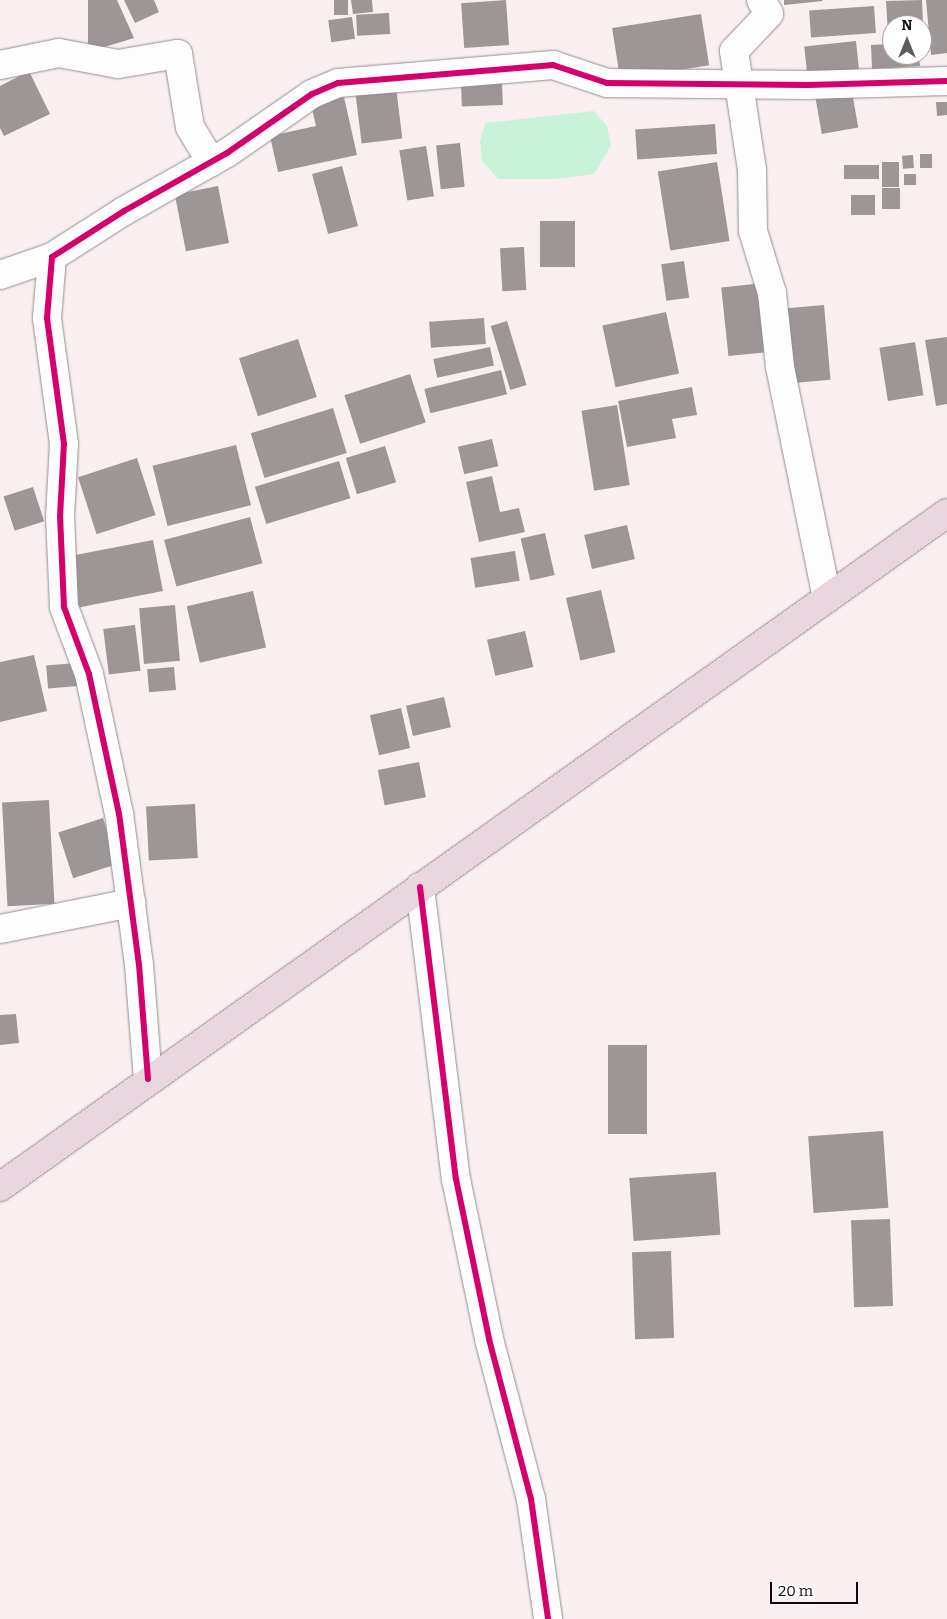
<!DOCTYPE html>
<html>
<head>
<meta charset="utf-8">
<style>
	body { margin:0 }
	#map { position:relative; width:947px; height:1619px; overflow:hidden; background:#faeff0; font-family:Bitter,serif }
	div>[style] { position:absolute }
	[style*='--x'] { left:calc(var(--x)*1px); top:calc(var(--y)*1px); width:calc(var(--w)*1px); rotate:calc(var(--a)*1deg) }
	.water>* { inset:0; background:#c8f2da }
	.building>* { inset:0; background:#9c9697; transform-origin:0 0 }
	.roads { filter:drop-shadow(0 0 1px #938e8f) drop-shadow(0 0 1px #938e8f) }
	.street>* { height:28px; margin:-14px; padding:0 14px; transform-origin:14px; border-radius:14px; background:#fefdfd }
	.highway>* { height:28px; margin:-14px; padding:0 14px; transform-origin:14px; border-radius:14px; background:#e8d5dd }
	.cycleway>* { height:6px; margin:-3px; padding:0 3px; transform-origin:3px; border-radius:3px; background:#d6006c }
	span { translate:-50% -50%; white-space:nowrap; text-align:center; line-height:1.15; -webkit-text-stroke:5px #fff; paint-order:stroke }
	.north { position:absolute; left:882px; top:15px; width:50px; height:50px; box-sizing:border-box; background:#fff; border:1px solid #9e9e9e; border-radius:50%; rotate:0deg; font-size:14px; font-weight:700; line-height:20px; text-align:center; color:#0c0c0c }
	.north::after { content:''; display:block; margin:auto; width:18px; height:22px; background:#5f5b5c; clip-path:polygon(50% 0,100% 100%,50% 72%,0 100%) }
	.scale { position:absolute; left:770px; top:1582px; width:88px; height:22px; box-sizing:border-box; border:2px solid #0c0c0c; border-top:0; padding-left:6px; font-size:15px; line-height:18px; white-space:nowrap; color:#0c0c0c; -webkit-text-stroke:4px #fff; paint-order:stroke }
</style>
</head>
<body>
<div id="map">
	<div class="water">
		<div style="clip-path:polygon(594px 111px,607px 126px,611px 145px,594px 174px,556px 179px,498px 179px,482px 161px,480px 141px,485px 123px)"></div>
	</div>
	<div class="building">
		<div style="clip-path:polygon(88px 0,117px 0,134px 38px,88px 52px)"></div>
		<div style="clip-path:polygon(124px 0,154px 0,159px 12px,135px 23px)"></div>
		<div style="left:334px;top:0;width:14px;height:15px"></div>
		<div style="clip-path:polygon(351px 0,372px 0,373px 12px,353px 14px)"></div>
		<div style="left:506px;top:0;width:45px;height:45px;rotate:86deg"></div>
		<div style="clip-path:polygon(784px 0,822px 0,823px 1px,784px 5px)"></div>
		<div style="clip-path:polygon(922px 0,923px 25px,892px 25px,892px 34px,888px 34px,886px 1px)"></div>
		<div style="clip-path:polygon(926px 0,947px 0,947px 53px,931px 55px)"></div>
		<div style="left:874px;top:6px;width:27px;height:65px;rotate:86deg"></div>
		<div style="left:389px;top:13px;width:21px;height:33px;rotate:87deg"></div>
		<div style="left:701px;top:14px;width:52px;height:90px;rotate:81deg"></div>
		<div style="left:352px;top:17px;width:22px;height:24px;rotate:82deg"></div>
		<div style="left:856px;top:41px;width:30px;height:52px;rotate:84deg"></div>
		<div style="clip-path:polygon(892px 44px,892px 55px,919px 55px,920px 66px,872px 69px,871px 45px)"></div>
		<div style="clip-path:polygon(29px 71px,50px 114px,4px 136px,0 128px,0 86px)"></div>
		<div style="left:502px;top:82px;width:23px;height:41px;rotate:88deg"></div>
		<div style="left:396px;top:87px;width:52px;height:41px;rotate:83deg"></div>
		<div style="left:852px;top:92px;width:36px;height:37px;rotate:80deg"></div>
		<div style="clip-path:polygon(344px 97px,357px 155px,278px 172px,270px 136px,316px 126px,311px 104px)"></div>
		<div style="clip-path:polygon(936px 102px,947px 102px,947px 115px,937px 116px)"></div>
		<div style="left:715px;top:124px;width:30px;height:80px;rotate:86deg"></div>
		<div style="left:460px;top:143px;width:44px;height:24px;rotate:84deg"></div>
		<div style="left:426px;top:146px;width:51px;height:27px;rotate:81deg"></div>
		<div style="left:920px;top:154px;width:12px;height:14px"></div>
		<div style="left:913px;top:155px;width:13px;height:11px;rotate:86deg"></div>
		<div style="left:717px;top:162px;width:80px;height:60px;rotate:81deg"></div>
		<div style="left:882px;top:162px;width:17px;height:25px"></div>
		<div style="left:879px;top:165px;width:14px;height:35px;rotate:90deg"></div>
		<div style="left:342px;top:166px;width:62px;height:31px;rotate:75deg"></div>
		<div style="left:904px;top:174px;width:12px;height:11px"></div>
		<div style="left:218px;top:186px;width:58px;height:44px;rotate:79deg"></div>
		<div style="left:882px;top:188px;width:18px;height:21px"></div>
		<div style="left:851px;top:195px;width:24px;height:20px"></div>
		<div style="left:540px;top:221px;width:35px;height:46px"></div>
		<div style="left:524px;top:247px;width:43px;height:24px;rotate:87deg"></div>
		<div style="left:684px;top:261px;width:37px;height:23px;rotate:82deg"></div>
		<div style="left:764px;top:283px;width:69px;height:43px;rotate:84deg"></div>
		<div style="left:824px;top:305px;width:75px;height:40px;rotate:85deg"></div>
		<div style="left:666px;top:312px;width:63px;height:65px;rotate:78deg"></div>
		<div style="left:484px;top:318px;width:26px;height:55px;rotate:86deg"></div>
		<div style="left:507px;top:321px;width:67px;height:17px;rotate:73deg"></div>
		<div style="clip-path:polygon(947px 337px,947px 404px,936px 406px,925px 340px)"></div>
		<div style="left:298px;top:339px;width:61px;height:62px;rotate:72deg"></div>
		<div style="left:915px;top:342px;width:54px;height:36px;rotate:81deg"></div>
		<div style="left:490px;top:347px;width:19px;height:58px;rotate:78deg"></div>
		<div style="left:501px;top:370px;width:25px;height:79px;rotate:76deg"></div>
		<div style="left:410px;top:374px;width:51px;height:69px;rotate:72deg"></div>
		<div style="clip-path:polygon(692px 387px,697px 415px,672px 419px,676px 438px,627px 447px,618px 401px)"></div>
		<div style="left:617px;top:405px;width:81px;height:36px;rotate:81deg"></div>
		<div style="left:333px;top:408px;width:47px;height:86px;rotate:73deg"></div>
		<div style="left:492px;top:439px;width:28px;height:35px;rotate:77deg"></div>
		<div style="left:236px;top:445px;width:62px;height:86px;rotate:76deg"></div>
		<div style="left:385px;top:446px;width:38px;height:41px;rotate:73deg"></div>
		<div style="left:137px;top:458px;width:60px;height:62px;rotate:72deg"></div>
		<div style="left:339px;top:461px;width:39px;height:88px;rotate:73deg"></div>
		<div style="clip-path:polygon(492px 476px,500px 512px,519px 508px,525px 532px,479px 542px,466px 482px)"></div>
		<div style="left:33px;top:487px;width:36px;height:31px;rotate:72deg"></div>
		<div style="left:250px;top:517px;width:48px;height:89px;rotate:75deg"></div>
		<div style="left:627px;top:525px;width:35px;height:44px;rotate:77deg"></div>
		<div style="left:545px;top:533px;width:43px;height:25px;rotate:77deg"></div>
		<div style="left:153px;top:540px;width:52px;height:91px;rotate:79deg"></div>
		<div style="left:515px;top:551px;width:30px;height:45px;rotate:81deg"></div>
		<div style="left:601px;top:590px;width:64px;height:36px;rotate:77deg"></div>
		<div style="left:253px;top:591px;width:58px;height:68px;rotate:77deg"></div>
		<div style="left:175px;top:605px;width:56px;height:36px;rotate:85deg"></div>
		<div style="left:135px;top:625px;width:46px;height:32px;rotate:83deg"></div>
		<div style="left:525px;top:631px;width:37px;height:39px;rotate:77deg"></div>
		<div style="clip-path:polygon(34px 655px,47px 711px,0 722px,0 662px)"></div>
		<div style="left:76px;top:663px;width:23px;height:30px;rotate:85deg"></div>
		<div style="left:174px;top:667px;width:23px;height:27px;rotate:85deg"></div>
		<div style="left:444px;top:697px;width:31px;height:39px;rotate:77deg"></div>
		<div style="left:401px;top:708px;width:41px;height:32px;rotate:77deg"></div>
		<div style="left:419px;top:762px;width:36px;height:42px;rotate:79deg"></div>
		<div style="left:49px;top:800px;width:104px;height:47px;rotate:87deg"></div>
		<div style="left:195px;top:804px;width:54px;height:49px;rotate:87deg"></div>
		<div style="left:103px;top:818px;width:48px;height:47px;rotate:72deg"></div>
		<div style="clip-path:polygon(16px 1014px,19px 1043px,0 1045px,0 1015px)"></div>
		<div style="left:608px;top:1045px;width:39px;height:89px"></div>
		<div style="left:883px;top:1131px;width:77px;height:75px;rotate:86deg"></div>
		<div style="left:716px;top:1172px;width:63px;height:87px;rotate:86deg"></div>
		<div style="left:890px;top:1219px;width:87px;height:39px;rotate:88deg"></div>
		<div style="left:671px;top:1251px;width:87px;height:39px;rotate:88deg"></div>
	</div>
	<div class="roads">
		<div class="street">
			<div style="--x:761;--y:0;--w:16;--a:60"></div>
			<div style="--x:769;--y:14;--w:51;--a:133.4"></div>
			<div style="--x:734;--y:51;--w:120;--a:81.4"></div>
			<div style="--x:752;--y:170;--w:61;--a:89.1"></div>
			<div style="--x:753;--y:231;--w:65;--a:73"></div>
			<div style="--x:772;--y:293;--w:74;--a:83.8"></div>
			<div style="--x:780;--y:367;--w:236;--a:78.5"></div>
			<div style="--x:0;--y:65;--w:60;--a:-11.5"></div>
			<div style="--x:59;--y:53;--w:60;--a:10.6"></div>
			<div style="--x:118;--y:64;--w:61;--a:-9.5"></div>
			<div style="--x:178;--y:54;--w:74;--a:80.7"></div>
			<div style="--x:190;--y:127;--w:41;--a:59"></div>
			<div style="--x:0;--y:275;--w:55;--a:-19.1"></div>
			<div style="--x:420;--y:887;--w:294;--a:83"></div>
			<div style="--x:456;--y:1179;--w:163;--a:78.3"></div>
			<div style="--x:489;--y:1339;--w:165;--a:75.3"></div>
			<div style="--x:531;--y:1499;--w:121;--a:81.9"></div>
			<div style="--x:0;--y:929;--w:134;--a:-11.2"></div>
			<div style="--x:148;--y:1079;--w:114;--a:-94.5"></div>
			<div style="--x:139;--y:965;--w:152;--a:-97.5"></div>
			<div style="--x:119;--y:814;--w:143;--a:-102.1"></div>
			<div style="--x:89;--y:674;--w:72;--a:-110.5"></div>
			<div style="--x:64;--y:607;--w:90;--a:-92.5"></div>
			<div style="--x:60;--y:517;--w:73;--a:-86.9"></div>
			<div style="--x:64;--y:444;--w:127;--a:-97.7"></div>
			<div style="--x:47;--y:318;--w:61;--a:-85.3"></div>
			<div style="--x:52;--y:257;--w:85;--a:-32.6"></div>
			<div style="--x:124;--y:211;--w:118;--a:-29.4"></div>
			<div style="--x:227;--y:153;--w:103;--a:-34.8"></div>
			<div style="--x:312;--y:94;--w:28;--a:-23"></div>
			<div style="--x:338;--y:83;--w:216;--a:-4.8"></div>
			<div style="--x:553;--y:65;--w:57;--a:18.4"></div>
			<div style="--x:607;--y:83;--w:200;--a:0.6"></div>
			<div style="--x:807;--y:85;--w:140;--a:-1.6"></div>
		</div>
		<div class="highway">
			<div style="--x:0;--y:1187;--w:1162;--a:-35.44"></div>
		</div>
	</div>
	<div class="cycleway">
		<div style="--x:420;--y:887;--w:294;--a:83"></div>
		<div style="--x:456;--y:1179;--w:163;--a:78.3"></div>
		<div style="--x:489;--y:1339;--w:165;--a:75.3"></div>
		<div style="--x:531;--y:1499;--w:121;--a:81.9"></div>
		<div style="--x:148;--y:1079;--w:114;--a:-94.5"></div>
		<div style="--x:139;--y:965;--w:152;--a:-97.5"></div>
		<div style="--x:119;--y:814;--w:143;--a:-102.1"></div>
		<div style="--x:89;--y:674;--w:72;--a:-110.5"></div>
		<div style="--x:64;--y:607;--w:90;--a:-92.5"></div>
		<div style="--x:60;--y:517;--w:73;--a:-86.9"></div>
		<div style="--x:64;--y:444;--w:127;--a:-97.7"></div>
		<div style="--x:47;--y:318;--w:61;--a:-85.3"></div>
		<div style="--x:52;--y:257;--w:85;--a:-32.6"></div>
		<div style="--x:124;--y:211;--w:118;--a:-29.4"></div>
		<div style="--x:227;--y:153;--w:103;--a:-34.8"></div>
		<div style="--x:312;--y:94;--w:28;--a:-23"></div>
		<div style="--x:338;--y:83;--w:216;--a:-4.8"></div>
		<div style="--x:553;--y:65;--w:57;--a:18.4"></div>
		<div style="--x:607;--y:83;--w:200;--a:0.6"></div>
		<div style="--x:807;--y:85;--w:140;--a:-1.6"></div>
	</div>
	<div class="north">N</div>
	<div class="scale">20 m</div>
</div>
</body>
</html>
